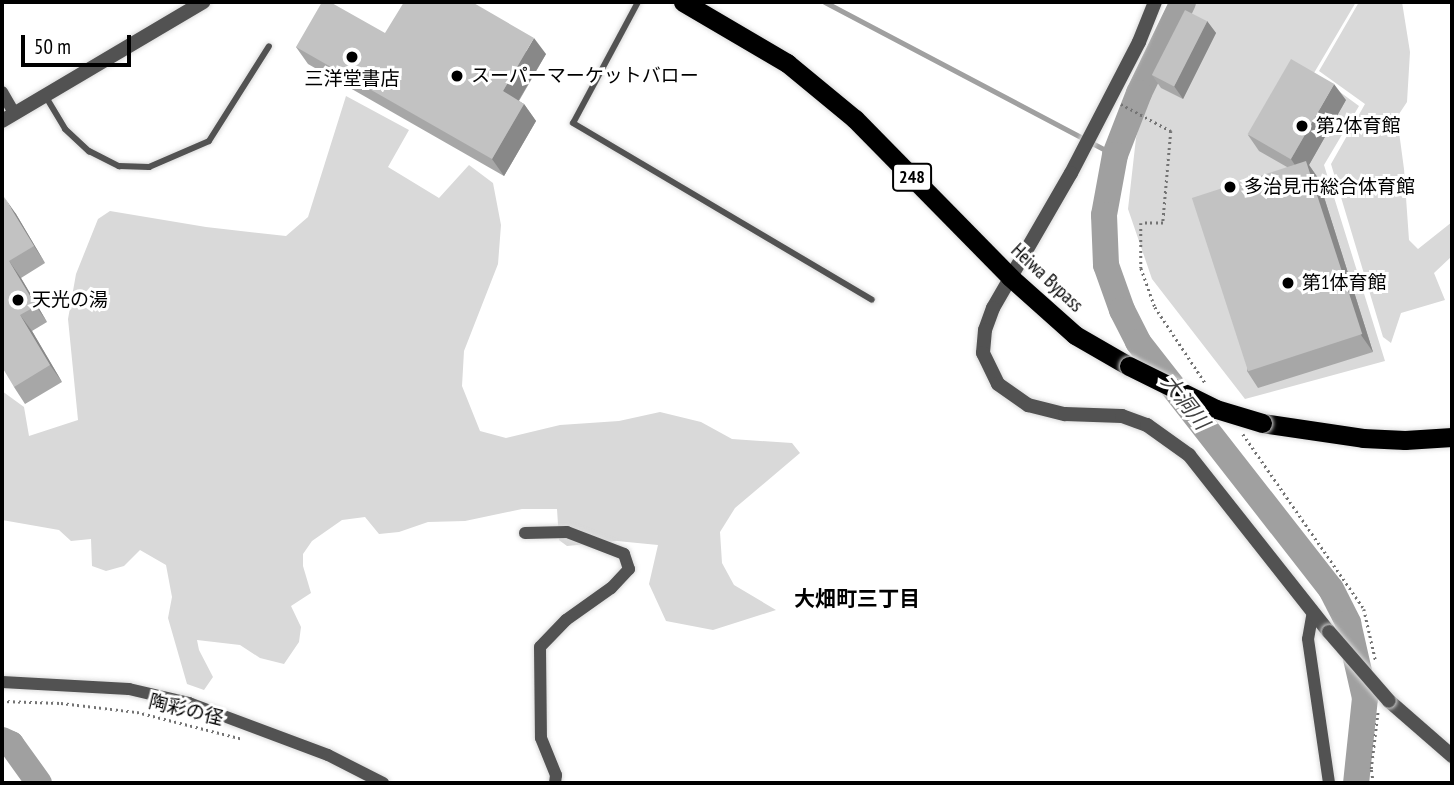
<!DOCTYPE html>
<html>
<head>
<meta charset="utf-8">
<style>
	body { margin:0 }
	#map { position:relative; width:1454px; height:785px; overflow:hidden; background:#fff; font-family:"PT Sans Narrow","Noto Sans JP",sans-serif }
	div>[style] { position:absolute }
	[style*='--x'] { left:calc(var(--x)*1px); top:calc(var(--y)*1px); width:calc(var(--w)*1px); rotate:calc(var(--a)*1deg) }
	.green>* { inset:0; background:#d9d9d9 }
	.stream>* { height:4.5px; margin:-2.25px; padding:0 2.25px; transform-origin:2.25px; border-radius:2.25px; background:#a0a0a0 }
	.river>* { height:26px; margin:-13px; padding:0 13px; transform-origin:13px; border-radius:13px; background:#a0a0a0 }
	.path>* { height:2.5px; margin-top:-1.25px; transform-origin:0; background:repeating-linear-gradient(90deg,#747474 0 2px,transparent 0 5.5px) }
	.roads { filter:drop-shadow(0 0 2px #dbdbdb) drop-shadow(0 0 2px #dbdbdb) }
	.service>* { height:6px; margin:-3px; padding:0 3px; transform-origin:3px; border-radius:3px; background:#525252 }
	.minor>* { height:12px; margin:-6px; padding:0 6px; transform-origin:6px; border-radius:6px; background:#525252 }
	.tertiary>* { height:14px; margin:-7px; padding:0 7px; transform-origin:7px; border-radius:7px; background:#525252 }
	.trunk>* { height:19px; margin:-9.5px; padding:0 9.5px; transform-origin:9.5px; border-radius:9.5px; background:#000 }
	.bridges { filter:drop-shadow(0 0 2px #dbdbdb) drop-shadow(0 0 2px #dbdbdb) }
	.tertiary-bridge>* { height:14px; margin:-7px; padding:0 7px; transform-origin:7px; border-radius:7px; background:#525252 }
	.trunk-bridge>* { height:19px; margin:-9.5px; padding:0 9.5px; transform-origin:9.5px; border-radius:9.5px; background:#000 }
	.wall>* { inset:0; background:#a7a7a7 }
	.shaded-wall>* { inset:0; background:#888 }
	.building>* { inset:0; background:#c2c2c2; transform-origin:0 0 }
	.dots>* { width:19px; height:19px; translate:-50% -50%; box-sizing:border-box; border:4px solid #fff; border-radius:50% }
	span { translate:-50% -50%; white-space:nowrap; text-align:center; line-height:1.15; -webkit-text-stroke:6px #fff; paint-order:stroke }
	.shield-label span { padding:2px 5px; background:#fff; border:2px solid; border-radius:5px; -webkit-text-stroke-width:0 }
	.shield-label { font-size:18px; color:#000; font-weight:700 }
	.poi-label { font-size:19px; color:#000 }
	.left { translate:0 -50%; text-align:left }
	.street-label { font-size:19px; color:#000 }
	.water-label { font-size:21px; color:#414141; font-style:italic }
	.neighbourhood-label { font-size:21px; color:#000; font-weight:700 }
	.frame { position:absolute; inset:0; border:4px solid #000; pointer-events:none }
	.scale { position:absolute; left:21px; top:35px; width:110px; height:32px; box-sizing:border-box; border:4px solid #000; border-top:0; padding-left:9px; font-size:21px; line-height:24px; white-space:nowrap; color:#000; -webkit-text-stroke:5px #fff; paint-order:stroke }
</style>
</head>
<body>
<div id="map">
	<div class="green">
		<div style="clip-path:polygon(1189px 2px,1356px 2px,1314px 73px,1359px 106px,1324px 165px,1385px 361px,1245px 399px,1152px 279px,1128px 209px,1136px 138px,1150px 85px)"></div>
		<div style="clip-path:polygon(1359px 2px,1402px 2px,1410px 52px,1407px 102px,1397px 117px,1404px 169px,1409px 240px,1418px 249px,1452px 222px,1452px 256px,1434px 273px,1445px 300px,1401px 313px,1391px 343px,1383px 337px,1331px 164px,1365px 104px,1319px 71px)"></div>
		<div style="clip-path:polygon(346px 96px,409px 130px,388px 167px,439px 198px,469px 165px,493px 183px,501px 225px,498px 264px,464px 351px,462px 386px,480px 431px,506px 438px,560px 425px,619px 421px,660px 412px,701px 422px,732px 439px,792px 443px,800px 453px,735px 508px,720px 532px,722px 563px,734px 585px,776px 610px,713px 630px,666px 621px,649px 584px,658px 545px,617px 541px,567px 546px,559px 540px,557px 509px,522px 509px,465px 521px,428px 522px,399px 532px,379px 534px,365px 517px,342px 520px,312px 541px,303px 554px,303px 566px,311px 593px,291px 606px,301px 627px,299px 642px,284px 664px,260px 658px,240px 645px,197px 640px,199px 650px,213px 677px,204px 690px,187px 684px,168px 618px,172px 597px,166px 565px,140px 550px,124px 566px,106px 571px,92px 566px,91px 539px,71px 541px,59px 530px,2px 520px,2px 391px,24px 407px,29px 436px,78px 420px,68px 319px,76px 274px,98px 219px,110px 211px,206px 227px,286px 236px,308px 217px)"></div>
	</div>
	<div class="stream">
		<div style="--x:825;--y:2;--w:328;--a:27.8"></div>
	</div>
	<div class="river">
		<div style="--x:1183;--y:2;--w:101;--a:115.8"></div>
		<div style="--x:1139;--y:93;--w:66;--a:111.2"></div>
		<div style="--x:1115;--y:155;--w:61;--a:100.4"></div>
		<div style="--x:1104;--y:215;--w:50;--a:87.7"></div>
		<div style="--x:1106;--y:265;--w:48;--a:70.4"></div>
		<div style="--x:1122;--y:310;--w:36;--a:63"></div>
		<div style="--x:1138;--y:342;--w:313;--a:52"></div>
		<div style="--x:1331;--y:589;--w:38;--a:63"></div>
		<div style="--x:1348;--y:623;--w:77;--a:77.2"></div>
		<div style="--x:1365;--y:698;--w:85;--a:96"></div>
		<div style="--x:2;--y:740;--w:10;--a:24"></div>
		<div style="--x:11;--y:744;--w:48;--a:54.3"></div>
	</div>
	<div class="path">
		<div style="--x:1121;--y:104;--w:57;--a:28.4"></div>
		<div style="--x:1171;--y:131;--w:92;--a:95"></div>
		<div style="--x:1163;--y:223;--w:22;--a:180"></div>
		<div style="--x:1141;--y:223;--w:45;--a:90"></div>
		<div style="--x:1141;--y:268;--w:41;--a:70.3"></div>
		<div style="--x:1155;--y:307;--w:92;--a:56.5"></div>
		<div style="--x:1243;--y:434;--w:213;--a:55.3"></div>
		<div style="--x:1364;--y:609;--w:54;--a:77.2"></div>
		<div style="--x:2;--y:701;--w:59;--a:1.9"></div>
		<div style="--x:61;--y:703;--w:77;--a:6.8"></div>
		<div style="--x:137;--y:712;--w:109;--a:14.3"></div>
		<div style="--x:1373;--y:783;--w:14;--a:-98"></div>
		<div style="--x:1371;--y:769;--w:59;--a:-83.2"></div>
	</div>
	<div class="roads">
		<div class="service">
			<div style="--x:638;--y:2;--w:137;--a:118.2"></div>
			<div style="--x:573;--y:123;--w:347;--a:30.6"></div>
			<div style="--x:46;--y:97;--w:37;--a:59"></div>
			<div style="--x:65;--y:129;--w:33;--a:43"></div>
			<div style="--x:89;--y:151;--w:34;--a:27"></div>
			<div style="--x:119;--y:166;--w:30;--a:2"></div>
			<div style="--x:149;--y:167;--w:65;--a:-23.4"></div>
			<div style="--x:209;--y:141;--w:112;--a:-57.7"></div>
		</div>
		<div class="minor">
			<div style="--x:2;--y:92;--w:24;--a:60"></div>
			<div style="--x:525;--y:533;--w:42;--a:-1.4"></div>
			<div style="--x:567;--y:532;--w:61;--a:21.1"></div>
			<div style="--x:624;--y:554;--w:16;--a:72"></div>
			<div style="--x:629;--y:569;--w:26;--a:133"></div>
			<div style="--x:611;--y:588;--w:55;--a:144.6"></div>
			<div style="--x:566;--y:620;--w:37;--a:134"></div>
			<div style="--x:540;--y:647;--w:91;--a:89.4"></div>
			<div style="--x:541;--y:738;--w:40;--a:68"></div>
			<div style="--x:556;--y:775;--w:8;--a:97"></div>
			<div style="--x:1313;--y:611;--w:28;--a:100"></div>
			<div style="--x:1308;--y:639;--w:146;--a:81.7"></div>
			<div style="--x:2;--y:682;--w:127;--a:3.2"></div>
			<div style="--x:129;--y:689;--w:62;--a:13.1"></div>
			<div style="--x:189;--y:703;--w:148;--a:20.5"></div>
			<div style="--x:328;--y:755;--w:62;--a:27"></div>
		</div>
		<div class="tertiary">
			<div style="--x:1155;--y:2;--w:43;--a:111.8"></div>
			<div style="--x:1139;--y:42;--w:148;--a:117.4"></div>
			<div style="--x:1071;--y:173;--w:156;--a:120"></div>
			<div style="--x:993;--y:308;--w:23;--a:110"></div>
			<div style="--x:985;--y:330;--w:23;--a:95"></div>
			<div style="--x:983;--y:353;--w:34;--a:64"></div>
			<div style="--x:998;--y:384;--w:37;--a:35"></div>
			<div style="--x:1028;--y:405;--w:38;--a:14"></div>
			<div style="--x:1065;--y:414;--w:57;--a:2"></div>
			<div style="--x:1122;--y:416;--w:27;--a:20"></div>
			<div style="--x:1147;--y:425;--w:52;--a:35.5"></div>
			<div style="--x:1189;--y:455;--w:226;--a:51.7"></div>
			<div style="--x:2;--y:121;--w:234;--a:-30.6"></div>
			<div style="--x:1389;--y:701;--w:84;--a:41.1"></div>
		</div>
		<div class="trunk">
			<div style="--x:683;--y:2;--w:121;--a:30.4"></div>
			<div style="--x:787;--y:63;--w:88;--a:39.5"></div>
			<div style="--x:855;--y:119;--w:221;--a:45.5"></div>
			<div style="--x:1010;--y:277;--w:87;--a:41.7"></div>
			<div style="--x:1075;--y:335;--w:62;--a:29.9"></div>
			<div style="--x:1262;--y:423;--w:102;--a:8.4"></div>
			<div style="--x:1363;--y:438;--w:42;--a:2.7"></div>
			<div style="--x:1405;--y:440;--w:47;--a:-3.7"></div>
		</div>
	</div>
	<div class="bridges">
		<div class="tertiary-bridge">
			<div style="--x:1329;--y:632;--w:91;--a:49"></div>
		</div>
		<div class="trunk-bridge">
			<div style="--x:1129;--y:366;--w:97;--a:26.3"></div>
			<div style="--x:1216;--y:409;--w:48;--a:16.9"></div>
		</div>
	</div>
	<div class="wall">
		<div style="clip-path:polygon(1207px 21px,1216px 33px,1183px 99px,1161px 88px,1152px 75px)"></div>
		<div style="clip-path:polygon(385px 33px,546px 54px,519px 101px,524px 104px,536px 121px,504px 176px,308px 64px,296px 47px)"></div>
		<div style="clip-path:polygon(1346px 100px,1309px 165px,1318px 178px,1373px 352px,1258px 388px,1247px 371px,1287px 167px,1259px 151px,1248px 135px)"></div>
		<div style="clip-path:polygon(2px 198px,16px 214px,45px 263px,21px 278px,47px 322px,32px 331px,62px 382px,25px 404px,14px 387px)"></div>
	</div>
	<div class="shaded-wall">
		<div style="clip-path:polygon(1207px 21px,1216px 33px,1183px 99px,1174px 86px)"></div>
		<div style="clip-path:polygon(534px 38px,546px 54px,514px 108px,503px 91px)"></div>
		<div style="clip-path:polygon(1334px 84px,1346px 100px,1309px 165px,1318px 178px,1373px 352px,1361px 335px,1302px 176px,1291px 159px)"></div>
		<div style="clip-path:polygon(524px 104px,536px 121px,504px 176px,492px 159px)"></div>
		<div style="clip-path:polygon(4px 197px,16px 214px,45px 263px,34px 246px)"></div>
		<div style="clip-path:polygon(9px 261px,21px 278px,47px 322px,36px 306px)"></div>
		<div style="clip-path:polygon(20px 315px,32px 331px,62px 382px,50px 365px)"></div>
	</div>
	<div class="building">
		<div style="clip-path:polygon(322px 2px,330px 2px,385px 33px,404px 2px,472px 2px,534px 38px,503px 91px,524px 104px,492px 159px,296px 47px)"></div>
		<div style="left:1185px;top:10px;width:25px;height:73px;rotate:27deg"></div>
		<div style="left:1291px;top:59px;width:50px;height:87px;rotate:30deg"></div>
		<div style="left:1306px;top:161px;width:182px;height:120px;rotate:72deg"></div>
		<div style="clip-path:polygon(4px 197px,34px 246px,9px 261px,36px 306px,20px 315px,50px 365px,14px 387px,2px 367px,2px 198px)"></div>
	</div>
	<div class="dots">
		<div style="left:352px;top:57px;background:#000"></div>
		<div style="left:457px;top:76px;background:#000"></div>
		<div style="left:1302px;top:126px;background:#000"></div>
		<div style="left:1230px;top:187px;background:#000"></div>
		<div style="left:1288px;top:283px;background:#000"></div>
		<div style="left:18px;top:300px;background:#000"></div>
	</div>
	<div class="shield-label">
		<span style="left:912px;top:177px">248</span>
	</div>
	<div class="poi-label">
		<span class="left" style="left:471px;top:76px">スーパーマーケットバロー</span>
		<span style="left:352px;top:79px">三洋堂書店</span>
		<span class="left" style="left:1316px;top:126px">第2体育館</span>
		<span class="left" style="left:1244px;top:187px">多治見市総合体育館</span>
		<span class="left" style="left:1302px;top:283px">第1体育館</span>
		<span class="left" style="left:32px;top:300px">天光の湯</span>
	</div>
	<div class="street-label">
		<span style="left:1047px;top:278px;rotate:43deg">Heiwa Bypass</span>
		<span style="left:186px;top:710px;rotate:14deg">陶彩の径</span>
	</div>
	<div class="water-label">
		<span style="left:1185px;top:402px;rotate:52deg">大洞川</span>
	</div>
	<div class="neighbourhood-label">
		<span style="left:857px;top:599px">大畑町三丁目</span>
	</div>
	<div class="frame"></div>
	<div class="scale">50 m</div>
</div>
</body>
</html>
